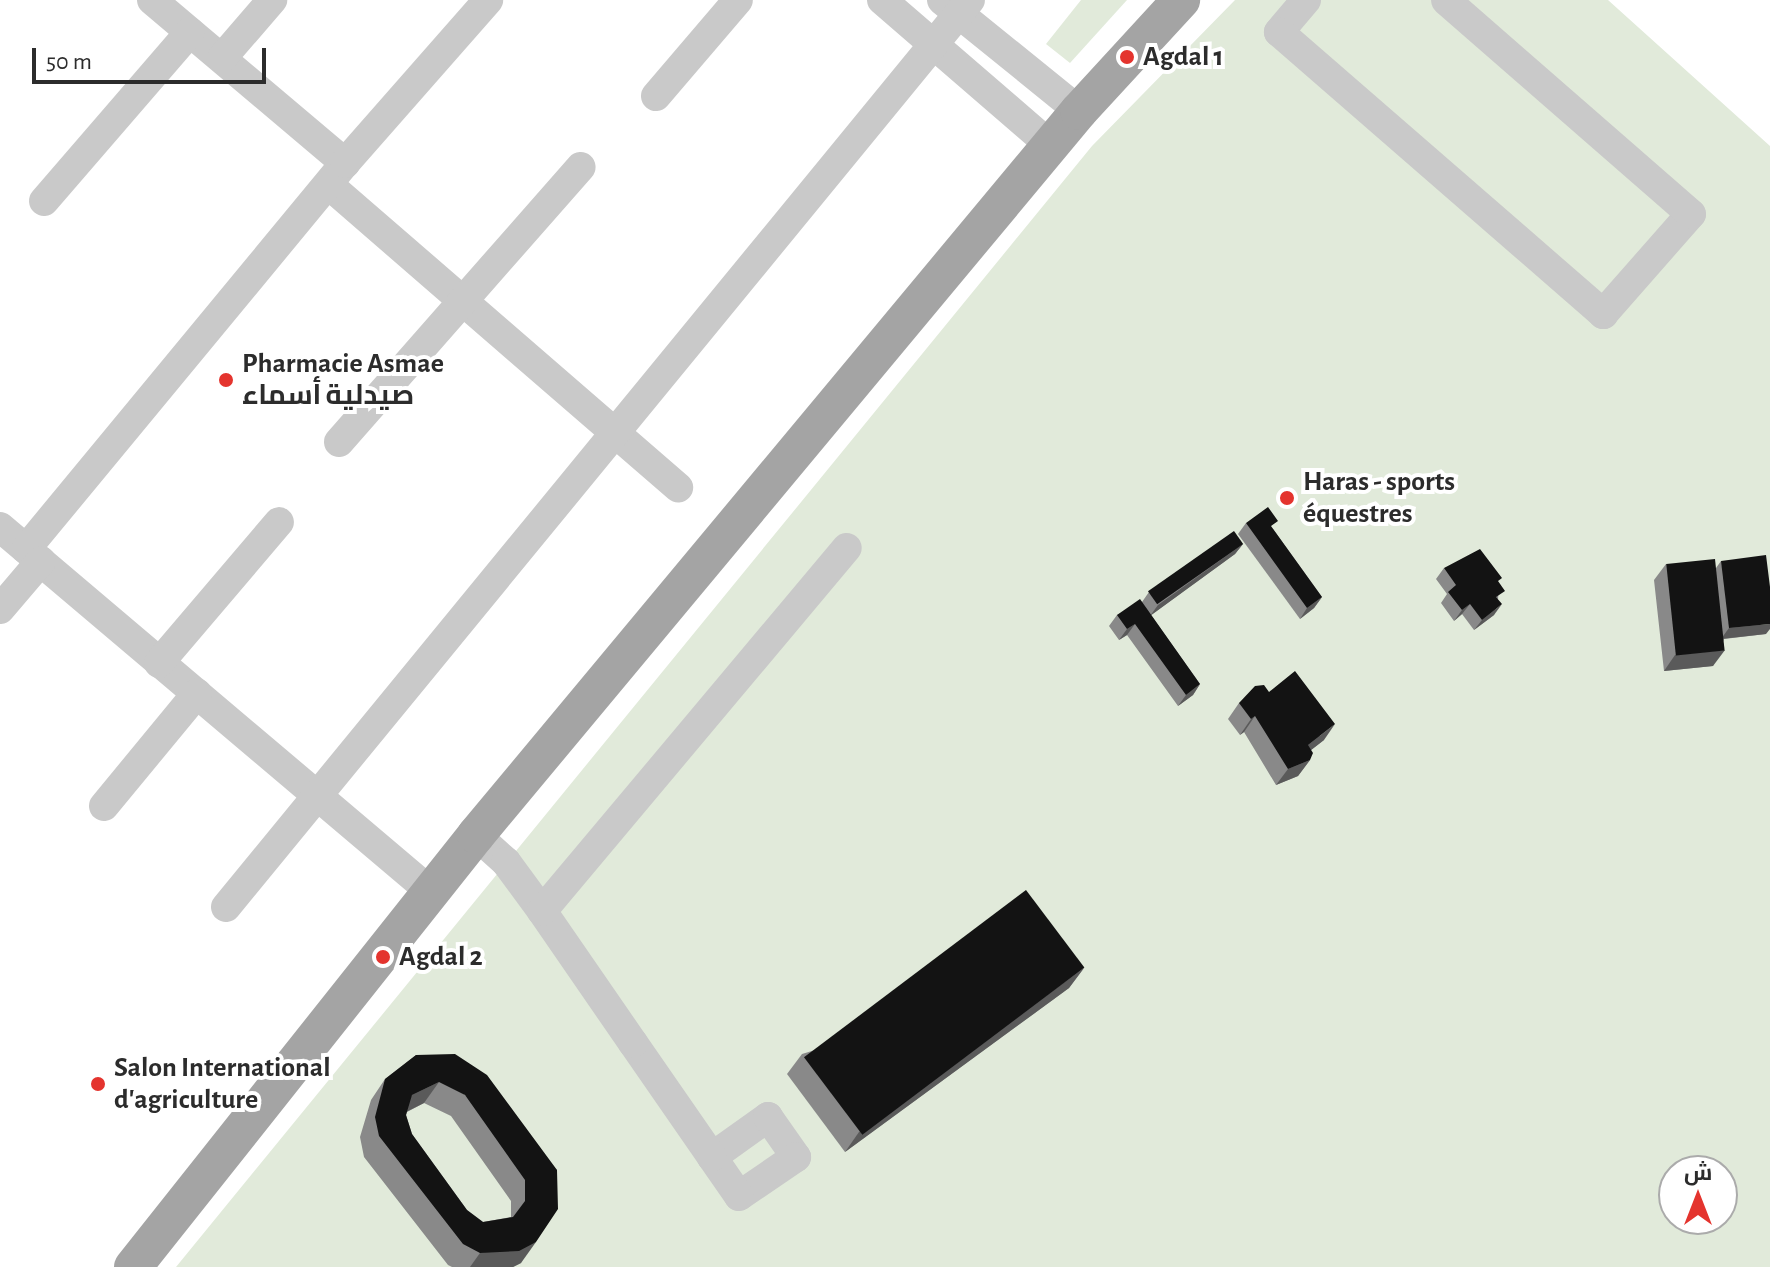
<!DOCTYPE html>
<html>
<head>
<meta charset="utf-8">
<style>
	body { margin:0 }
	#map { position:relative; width:1770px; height:1267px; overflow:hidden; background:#fff; font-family:"Alegreya Sans",Cairo,sans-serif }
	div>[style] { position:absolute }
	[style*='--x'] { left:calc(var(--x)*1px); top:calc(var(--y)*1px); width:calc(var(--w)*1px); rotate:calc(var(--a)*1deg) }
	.green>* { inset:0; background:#e1eada }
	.minor>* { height:30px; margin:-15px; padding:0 15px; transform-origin:15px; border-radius:15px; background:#c9c9c9 }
	.major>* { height:38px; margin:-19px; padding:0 19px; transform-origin:19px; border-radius:19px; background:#a4a4a4 }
	.wall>* { inset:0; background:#898989 }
	.shaded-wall>* { inset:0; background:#5a5a5a }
	.building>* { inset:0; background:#131313; transform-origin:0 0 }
	.dots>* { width:22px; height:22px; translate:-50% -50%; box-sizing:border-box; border:4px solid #fff; border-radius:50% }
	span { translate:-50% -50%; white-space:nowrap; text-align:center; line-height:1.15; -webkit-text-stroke:8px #fff; paint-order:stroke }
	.poi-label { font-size:28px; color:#2c2c2c; font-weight:700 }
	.left { translate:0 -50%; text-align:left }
	.north { position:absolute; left:1658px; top:1155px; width:80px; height:80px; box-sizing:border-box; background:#fff; border:2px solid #ababab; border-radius:50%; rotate:0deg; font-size:22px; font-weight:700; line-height:32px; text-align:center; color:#2c2c2c }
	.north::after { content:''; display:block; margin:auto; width:28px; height:36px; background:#e4342e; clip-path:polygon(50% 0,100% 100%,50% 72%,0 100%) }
	.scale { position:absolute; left:32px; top:48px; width:234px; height:36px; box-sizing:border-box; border:4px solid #2c2c2c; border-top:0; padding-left:10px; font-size:24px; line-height:28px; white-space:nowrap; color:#2c2c2c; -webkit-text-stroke:6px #fff; paint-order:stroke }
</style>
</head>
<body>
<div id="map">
	<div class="green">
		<div style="clip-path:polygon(1081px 0,1127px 0,1070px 63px,1046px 44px)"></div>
		<div style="clip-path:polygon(evenodd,1235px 0,1608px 0,1770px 146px,1770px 1267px,176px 1267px,1092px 146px,1235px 0,1674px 1171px,1722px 1171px,1722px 1219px,1674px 1219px,1674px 1171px)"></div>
	</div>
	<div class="minor">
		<div style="--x:152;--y:0;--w:253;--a:40.2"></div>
		<div style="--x:882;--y:0;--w:222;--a:40.8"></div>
		<div style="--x:942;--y:0;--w:176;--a:39"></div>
		<div style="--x:1306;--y:0;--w:42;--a:130.2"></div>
		<div style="--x:1279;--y:32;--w:430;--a:41"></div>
		<div style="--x:1603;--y:314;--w:133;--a:-48.7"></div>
		<div style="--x:1691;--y:214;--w:325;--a:-138.9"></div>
		<div style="--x:222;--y:58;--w:77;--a:-49.2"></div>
		<div style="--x:656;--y:96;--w:126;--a:-49.5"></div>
		<div style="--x:329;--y:185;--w:462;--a:40.9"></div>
		<div style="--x:44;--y:201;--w:223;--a:-49.2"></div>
		<div style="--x:339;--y:442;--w:366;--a:-48.7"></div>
		<div style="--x:0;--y:527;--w:565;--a:40.26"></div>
		<div style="--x:26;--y:549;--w:501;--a:-50.43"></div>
		<div style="--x:345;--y:163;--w:217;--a:-48.7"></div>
		<div style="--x:0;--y:609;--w:63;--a:-49.5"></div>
		<div style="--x:159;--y:663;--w:185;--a:-49.6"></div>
		<div style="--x:104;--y:806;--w:146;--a:-50.5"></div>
		<div style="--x:476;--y:835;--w:40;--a:42"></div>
		<div style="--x:506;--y:862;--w:61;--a:53.7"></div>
		<div style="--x:226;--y:907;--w:1173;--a:-50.64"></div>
		<div style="--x:712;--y:1157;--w:69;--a:-35.5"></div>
		<div style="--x:768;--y:1117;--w:49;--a:55"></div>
		<div style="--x:796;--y:1157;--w:69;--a:145.6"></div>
		<div style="--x:739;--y:1196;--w:47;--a:-124.7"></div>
		<div style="--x:712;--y:1157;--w:139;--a:-124.7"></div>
		<div style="--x:633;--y:1043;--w:160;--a:-124.6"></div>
		<div style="--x:542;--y:911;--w:474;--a:-50"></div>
	</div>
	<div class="major">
		<div style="--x:133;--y:1267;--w:552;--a:-51.55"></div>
		<div style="--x:476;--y:835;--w:942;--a:-50.21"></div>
		<div style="--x:1079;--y:111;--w:151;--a:-47.4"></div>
	</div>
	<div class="wall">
		<div style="clip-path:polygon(1246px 523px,1273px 529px,1322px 597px,1314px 608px,1300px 619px,1238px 534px)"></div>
		<div style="clip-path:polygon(1243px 544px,1235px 554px,1151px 615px,1200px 684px,1193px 695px,1178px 706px,1127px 635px,1119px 640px,1109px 626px,1117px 615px,1142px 602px,1149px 592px)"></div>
		<div style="clip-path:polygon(1721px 561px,1766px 634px,1724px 639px,1713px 666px,1664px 671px,1654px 580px,1666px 564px,1716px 568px)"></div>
		<div style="clip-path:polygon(1444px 568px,1499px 583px,1498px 600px,1494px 615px,1474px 630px,1462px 614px,1454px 621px,1441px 603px,1447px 594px,1436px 579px)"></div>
		<div style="clip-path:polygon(1269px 692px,1324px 740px,1311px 750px,1310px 760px,1298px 776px,1276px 785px,1244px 732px,1240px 735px,1228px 719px,1239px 703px)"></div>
		<div style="clip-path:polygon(1084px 968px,1069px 988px,845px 1152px,787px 1074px,802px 1054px)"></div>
		<div style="clip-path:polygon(evenodd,416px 1055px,557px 1170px,521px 1263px,513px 1267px,452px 1267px,448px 1265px,364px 1157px,360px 1137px,371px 1100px,385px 1079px,416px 1055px,424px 1103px,451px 1116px,511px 1201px,511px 1217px,483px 1222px,467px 1210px,412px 1134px,406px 1115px,407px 1112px,424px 1103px)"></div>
	</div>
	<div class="shaded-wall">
		<div style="clip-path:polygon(1243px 544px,1235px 554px,1150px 616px,1158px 605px)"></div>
		<div style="clip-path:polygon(1322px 597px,1314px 608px,1300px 619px,1307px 608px)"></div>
		<div style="clip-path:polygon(1470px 604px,1462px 614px,1454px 621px,1462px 610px)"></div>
		<div style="clip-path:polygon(1502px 604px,1494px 615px,1474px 630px,1482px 620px)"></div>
		<div style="clip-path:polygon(1135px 624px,1127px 635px,1119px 640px,1127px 629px)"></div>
		<div style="clip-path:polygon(1770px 624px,1770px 629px,1766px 634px,1721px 639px,1729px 628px)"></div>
		<div style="clip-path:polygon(1725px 650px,1713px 666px,1664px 671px,1675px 655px)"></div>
		<div style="clip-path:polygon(1200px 684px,1193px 695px,1178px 706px,1186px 695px)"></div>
		<div style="clip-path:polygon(1255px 716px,1244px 732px,1240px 735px,1251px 719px)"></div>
		<div style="clip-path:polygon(1335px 724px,1324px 740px,1297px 761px,1308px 745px)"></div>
		<div style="clip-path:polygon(1310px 760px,1298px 776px,1276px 785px,1288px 769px)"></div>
		<div style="clip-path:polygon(1084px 968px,1069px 988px,845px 1152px,859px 1132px)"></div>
		<div style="clip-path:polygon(439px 1082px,424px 1103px,398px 1116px,412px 1095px)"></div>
		<div style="clip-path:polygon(536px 1242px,521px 1263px,513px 1267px,470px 1267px,480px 1253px)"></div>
	</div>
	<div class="building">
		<div style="clip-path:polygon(1268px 507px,1278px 521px,1271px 526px,1322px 597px,1307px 608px,1246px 523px)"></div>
		<div style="left:1234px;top:531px;width:16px;height:105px;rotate:55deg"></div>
		<div style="clip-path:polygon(1480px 549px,1502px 578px,1498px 581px,1505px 591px,1496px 597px,1502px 604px,1482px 620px,1470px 604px,1462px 610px,1448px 592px,1456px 585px,1444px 568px)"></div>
		<div style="clip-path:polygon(1766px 555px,1770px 587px,1770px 624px,1729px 628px,1721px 561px)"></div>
		<div style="left:1715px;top:559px;width:92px;height:49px;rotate:84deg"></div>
		<div style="clip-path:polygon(1140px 599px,1200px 684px,1186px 695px,1135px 624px,1127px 629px,1117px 615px)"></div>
		<div style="clip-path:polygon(1295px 671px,1335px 724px,1308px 745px,1313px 753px,1310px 760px,1288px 769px,1255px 716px,1251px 719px,1239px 703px,1255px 686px,1264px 685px,1269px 692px)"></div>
		<div style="left:1026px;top:890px;width:97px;height:278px;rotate:53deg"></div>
		<div style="clip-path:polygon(evenodd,455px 1054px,487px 1075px,557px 1170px,558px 1209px,536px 1242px,519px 1251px,480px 1253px,463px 1244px,379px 1136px,375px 1117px,385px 1079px,416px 1055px,455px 1054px,439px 1082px,465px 1095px,525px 1180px,525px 1201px,513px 1217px,483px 1222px,467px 1210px,412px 1134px,406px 1115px,412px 1095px,439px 1082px)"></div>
	</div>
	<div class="dots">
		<div style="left:1127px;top:57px;background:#e4342e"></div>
		<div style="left:226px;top:380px;background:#e4342e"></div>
		<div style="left:1287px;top:498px;background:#e4342e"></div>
		<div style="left:383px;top:957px;background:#e4342e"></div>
		<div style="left:98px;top:1084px;background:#e4342e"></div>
	</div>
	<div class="poi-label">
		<span class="left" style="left:1143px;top:57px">Agdal 1</span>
		<span class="left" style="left:242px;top:380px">Pharmacie Asmae<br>صيدلية أسماء</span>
		<span class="left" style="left:1303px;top:498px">Haras - sports<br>équestres</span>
		<span class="left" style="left:399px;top:957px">Agdal 2</span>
		<span class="left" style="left:114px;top:1084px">Salon International<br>d'agriculture</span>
	</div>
	<div class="north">ش</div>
	<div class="scale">50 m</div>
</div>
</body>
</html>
